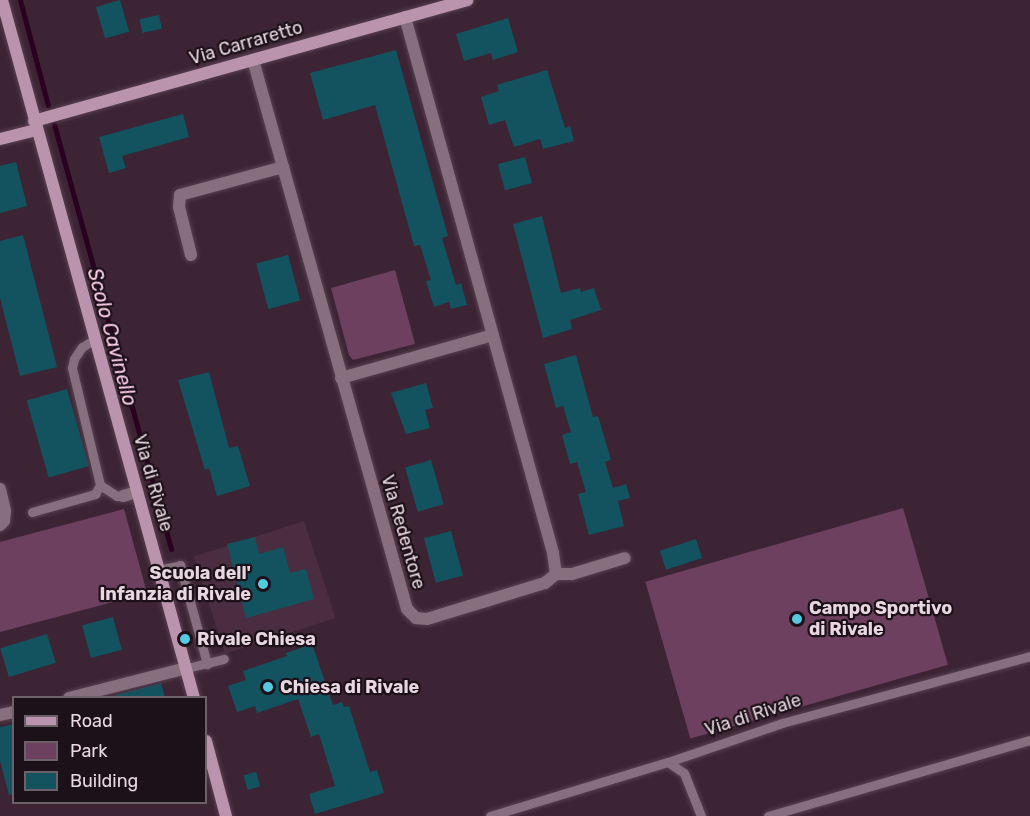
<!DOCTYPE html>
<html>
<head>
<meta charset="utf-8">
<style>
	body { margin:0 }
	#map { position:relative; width:1030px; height:816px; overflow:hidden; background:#3c2434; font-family:Rubik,sans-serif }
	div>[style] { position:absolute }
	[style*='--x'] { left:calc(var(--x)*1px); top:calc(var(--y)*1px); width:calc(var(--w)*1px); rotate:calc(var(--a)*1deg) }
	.built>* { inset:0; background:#4b2d42; transform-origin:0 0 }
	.green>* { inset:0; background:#6e405f; transform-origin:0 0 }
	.stream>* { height:5px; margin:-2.5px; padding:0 2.5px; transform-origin:2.5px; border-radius:2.5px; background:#2a0120 }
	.building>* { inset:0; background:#12535f; transform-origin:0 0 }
	.roads { filter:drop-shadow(0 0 2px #584150) drop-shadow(0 0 2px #584150) }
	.lane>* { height:9px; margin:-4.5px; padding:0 4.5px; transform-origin:4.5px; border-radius:4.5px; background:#876f7e }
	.street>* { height:12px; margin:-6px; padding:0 6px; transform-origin:6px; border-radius:6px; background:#876f7e }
	.secondary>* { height:12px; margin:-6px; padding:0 6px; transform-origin:6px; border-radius:6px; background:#ba94ac }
	.dots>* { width:16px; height:16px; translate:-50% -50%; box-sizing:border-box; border:3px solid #1c1118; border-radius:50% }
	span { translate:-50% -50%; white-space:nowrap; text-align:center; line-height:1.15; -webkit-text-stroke:4.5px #1c1118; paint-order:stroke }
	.street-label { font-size:18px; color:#e8d7e1 }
	.poi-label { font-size:18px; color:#e8d7e1; font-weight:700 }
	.right { translate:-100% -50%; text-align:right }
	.left { translate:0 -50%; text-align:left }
	.water-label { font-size:20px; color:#ffcfee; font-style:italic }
	.legend { position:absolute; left:12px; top:696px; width:195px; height:108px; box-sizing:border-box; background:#1c1118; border:2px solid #6e6068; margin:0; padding:8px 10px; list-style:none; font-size:18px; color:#e8d7e1 }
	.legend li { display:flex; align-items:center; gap:12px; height:30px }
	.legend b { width:30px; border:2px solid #6e6068 }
</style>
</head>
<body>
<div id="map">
	<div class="built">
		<div style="left:304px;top:521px;width:102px;height:116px;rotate:72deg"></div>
	</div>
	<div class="green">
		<div style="clip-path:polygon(395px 270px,415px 344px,353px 360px,349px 355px,331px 288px)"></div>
		<div style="left:903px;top:508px;width:163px;height:268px;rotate:74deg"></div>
		<div style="clip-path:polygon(124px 509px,147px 593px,0 632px,0 542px)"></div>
	</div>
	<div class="stream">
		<div style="--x:20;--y:0;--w:109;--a:75.1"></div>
		<div style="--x:54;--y:124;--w:441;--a:74.6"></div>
	</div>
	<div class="building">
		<div style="left:120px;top:0;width:33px;height:25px;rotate:74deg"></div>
		<div style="left:159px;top:15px;width:14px;height:20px;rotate:78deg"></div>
		<div style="clip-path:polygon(508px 18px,518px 52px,493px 60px,491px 53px,464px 61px,456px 34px)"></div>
		<div style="clip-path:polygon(396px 50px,448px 236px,442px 238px,456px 285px,461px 283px,467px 305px,451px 309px,449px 302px,434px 307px,426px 281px,431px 280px,420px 245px,414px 246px,375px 105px,323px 120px,310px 73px)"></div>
		<div style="clip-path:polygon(547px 70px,565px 128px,570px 126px,574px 141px,543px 149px,540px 139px,514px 147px,505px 120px,489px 125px,481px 97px,499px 91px,497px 85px)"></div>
		<div style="clip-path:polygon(183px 114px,189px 137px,122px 156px,126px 168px,109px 173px,99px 137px)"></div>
		<div style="left:525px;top:157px;width:27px;height:28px;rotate:75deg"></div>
		<div style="clip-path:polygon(16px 162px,27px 206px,0 213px,0 166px)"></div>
		<div style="clip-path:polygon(542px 216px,561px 293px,580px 288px,581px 292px,594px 288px,601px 310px,570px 320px,572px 329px,543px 338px,513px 224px)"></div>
		<div style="clip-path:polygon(23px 235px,57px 367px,20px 376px,0 298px,0 241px)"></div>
		<div style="left:288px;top:255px;width:47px;height:33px;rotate:75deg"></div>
		<div style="clip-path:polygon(576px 355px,593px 417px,598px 416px,611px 460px,605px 462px,613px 488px,626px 484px,630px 498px,618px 501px,624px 526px,589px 535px,578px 494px,586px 492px,577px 462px,570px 464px,562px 435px,571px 432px,563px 406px,556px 408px,544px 364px)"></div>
		<div style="clip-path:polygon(209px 372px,229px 448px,238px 446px,250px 486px,217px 496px,209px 468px,205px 470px,178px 380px)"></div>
		<div style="clip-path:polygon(426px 383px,433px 408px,425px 410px,430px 428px,406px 434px,391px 393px)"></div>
		<div style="left:67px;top:389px;width:80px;height:42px;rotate:74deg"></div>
		<div style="left:431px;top:460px;width:46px;height:27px;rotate:74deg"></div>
		<div style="left:451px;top:531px;width:46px;height:28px;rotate:75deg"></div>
		<div style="clip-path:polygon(255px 537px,259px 554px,283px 547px,290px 573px,306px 569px,314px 599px,246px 618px,227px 544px)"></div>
		<div style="left:696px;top:539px;width:20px;height:38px;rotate:72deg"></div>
		<div style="left:113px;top:617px;width:34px;height:32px;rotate:75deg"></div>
		<div style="left:47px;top:634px;width:30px;height:49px;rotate:73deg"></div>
		<div style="clip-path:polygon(312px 644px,333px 705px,342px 702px,344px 707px,349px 706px,370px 772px,377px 770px,384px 793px,315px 814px,309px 794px,335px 786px,319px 734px,311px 737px,298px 699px,257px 713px,255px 706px,237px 712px,228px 686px,246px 680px,243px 671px,287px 656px,286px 653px)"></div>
		<div style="clip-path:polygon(161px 683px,165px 698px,116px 698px,115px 695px)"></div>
		<div style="clip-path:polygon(14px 724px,14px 794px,9px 795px,0 761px,0 727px)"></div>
		<div style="left:256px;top:772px;width:15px;height:13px;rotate:74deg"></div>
	</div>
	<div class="roads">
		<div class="lane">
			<div style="--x:95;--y:339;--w:15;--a:148"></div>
			<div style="--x:82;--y:347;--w:14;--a:124"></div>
			<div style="--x:74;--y:359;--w:9;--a:103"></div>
			<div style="--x:72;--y:368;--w:120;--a:76.5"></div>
			<div style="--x:100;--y:485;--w:20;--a:33"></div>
			<div style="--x:117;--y:496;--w:6;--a:0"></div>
			<div style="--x:32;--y:512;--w:66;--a:-15.9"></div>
			<div style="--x:95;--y:494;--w:10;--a:-61"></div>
			<div style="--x:159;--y:570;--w:22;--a:-13"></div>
			<div style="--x:180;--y:565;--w:103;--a:74.7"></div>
			<div style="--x:187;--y:668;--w:38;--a:-14"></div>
			<div style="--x:668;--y:762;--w:19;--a:35"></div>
			<div style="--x:684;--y:773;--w:46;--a:68.4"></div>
			<div style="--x:490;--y:816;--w:186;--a:-16.9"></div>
			<div style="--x:668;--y:762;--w:120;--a:-18.9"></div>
			<div style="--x:782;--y:723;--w:257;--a:-15.1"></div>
			<div style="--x:768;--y:816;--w:273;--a:-16.2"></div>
		</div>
		<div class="street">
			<div style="--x:405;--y:17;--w:556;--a:74.56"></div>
			<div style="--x:553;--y:553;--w:21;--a:82"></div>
			<div style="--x:253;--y:60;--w:570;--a:74.33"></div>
			<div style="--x:407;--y:609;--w:13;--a:45"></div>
			<div style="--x:416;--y:618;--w:11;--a:5"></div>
			<div style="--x:427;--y:619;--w:123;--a:-17"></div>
			<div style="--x:545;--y:583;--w:14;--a:-39"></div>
			<div style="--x:556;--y:574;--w:16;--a:0"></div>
			<div style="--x:572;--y:574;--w:55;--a:-16.8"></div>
			<div style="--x:191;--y:255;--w:49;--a:-104"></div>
			<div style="--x:179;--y:207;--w:12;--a:-85"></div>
			<div style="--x:180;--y:195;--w:107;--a:-15.2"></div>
			<div style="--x:341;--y:378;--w:158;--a:-15.8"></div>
			<div style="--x:0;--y:489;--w:23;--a:77"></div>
			<div style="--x:5;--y:511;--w:10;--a:96"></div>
			<div style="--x:4;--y:521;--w:6;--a:135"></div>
			<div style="--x:123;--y:496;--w:15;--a:-16"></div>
			<div style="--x:69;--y:698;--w:122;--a:-14.3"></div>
			<div style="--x:0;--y:715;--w:14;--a:-12"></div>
		</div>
		<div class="secondary">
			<div style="--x:2;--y:0;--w:724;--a:74.62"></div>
			<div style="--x:34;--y:121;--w:450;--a:-15.6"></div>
			<div style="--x:0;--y:139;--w:38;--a:-14"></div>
			<div style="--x:206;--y:741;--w:78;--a:75.1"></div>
		</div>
	</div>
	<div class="dots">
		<div style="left:263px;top:584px;background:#56c9e1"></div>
		<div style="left:797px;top:619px;background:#56c9e1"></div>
		<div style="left:185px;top:639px;background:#56c9e1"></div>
		<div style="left:268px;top:687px;background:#56c9e1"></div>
	</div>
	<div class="street-label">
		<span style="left:246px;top:43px;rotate:-16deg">Via Carraretto</span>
		<span style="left:153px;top:483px;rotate:74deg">Via di Rivale</span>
		<span style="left:403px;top:532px;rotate:74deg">Via Redentore</span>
		<span style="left:753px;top:715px;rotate:-18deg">Via di Rivale</span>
	</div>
	<div class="poi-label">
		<span class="right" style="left:251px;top:584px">Scuola dell'<br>Infanzia di Rivale</span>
		<span class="left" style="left:809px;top:619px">Campo Sportivo<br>di Rivale</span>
		<span class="left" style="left:197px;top:639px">Rivale Chiesa</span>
		<span class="left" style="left:280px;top:687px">Chiesa di Rivale</span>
	</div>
	<div class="water-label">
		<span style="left:112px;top:337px;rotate:75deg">Scolo Cavinello</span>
	</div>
	<ul class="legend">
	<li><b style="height:8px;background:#ba94ac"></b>Road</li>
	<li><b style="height:16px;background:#6e405f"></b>Park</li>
	<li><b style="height:16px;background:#12535f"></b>Building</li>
	</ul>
</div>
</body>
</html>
